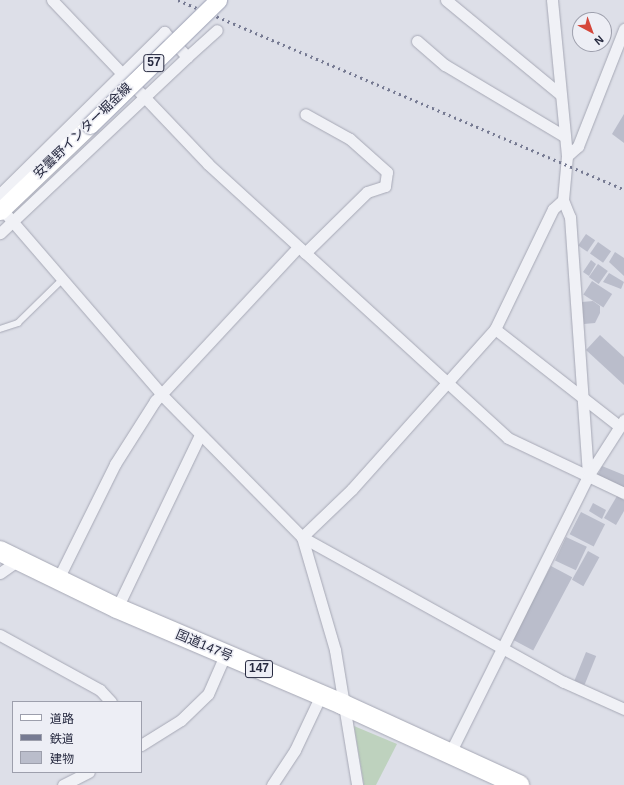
<!DOCTYPE html>
<html>
<head>
<meta charset="utf-8">
<style>
	body { margin:0 }
	#map { position:relative; width:624px; height:785px; overflow:hidden; background:#dddfe8; font-family:Arial,"Noto Sans JP",sans-serif }
	div>[style] { position:absolute }
	[style*='--x'] { left:calc(var(--x)*1px); top:calc(var(--y)*1px); width:calc(var(--w)*1px); rotate:calc(var(--a)*1deg) }
	.green>* { inset:0; background:#bed2be }
	.building>* { inset:0; background:#babdcb; transform-origin:0 0 }
	.roads { filter:drop-shadow(0 0 1px #a6a8b5) drop-shadow(0 0 1px #a6a8b5) }
	.lane>* { height:5.5px; margin:-2.75px; padding:0 2.75px; transform-origin:2.75px; border-radius:2.75px; background:#f0f1f6 }
	.street>* { height:11px; margin:-5.5px; padding:0 5.5px; transform-origin:5.5px; border-radius:5.5px; background:#f0f1f6 }
	.primary>* { height:17px; margin:-8.5px; padding:0 8.5px; transform-origin:8.5px; border-radius:8.5px; background:#fff }
	.highway>* { height:20px; margin:-10px; padding:0 10px; transform-origin:10px; border-radius:10px; background:#fff }
	.rail>* { height:3px; margin-top:-1.5px; transform-origin:0; background:repeating-linear-gradient(90deg,#767a92 0 2px,transparent 0 6px) }
	.bridges { filter:drop-shadow(0 0 1px #9ca0b4) drop-shadow(0 0 1px #9ca0b4) }
	.primary-bridge>* { height:17px; margin:-8.5px; padding:0 8.5px; transform-origin:8.5px; border-radius:8.5px; background:#fff }
	span { translate:-50% -50%; white-space:nowrap; text-align:center; line-height:1.15; -webkit-text-stroke:3px #edeef5; paint-order:stroke }
	.shield-label span { padding:1px 3px; background:#edeef5; border:1px solid; border-radius:3px; -webkit-text-stroke-width:0 }
	.shield-label { font-size:12px; color:#26293f; font-weight:700 }
	.street-label { font-size:13px; color:#26293f }
	.legend { position:absolute; left:12px; top:701px; width:130px; height:72px; box-sizing:border-box; background:#edeef5; border:1px solid #9d9fac; margin:0; padding:5px 7px; list-style:none; font-size:12px; color:#26293f }
	.legend li { display:flex; align-items:center; gap:8px; height:20px }
	.legend b { width:20px; border:1px solid #9d9fac }
	.north { position:absolute; left:572px; top:12px; width:40px; height:40px; box-sizing:border-box; background:#edeef5; border:1px solid #9d9fac; border-radius:50%; rotate:139deg; font-size:11px; font-weight:700; line-height:16px; text-align:center; color:#26293f }
	.north::after { content:''; display:block; margin:auto; width:14px; height:18px; background:#d5463a; clip-path:polygon(50% 0,100% 100%,50% 72%,0 100%) }
</style>
</head>
<body>
<div id="map">
	<div class="green">
		<div style="clip-path:polygon(354px 726px,397px 744px,376px 785px,364px 785px)"></div>
	</div>
	<div class="building">
		<div style="clip-path:polygon(624px 114px,624px 143px,612px 134px)"></div>
		<div style="left:586px;top:234px;width:11px;height:14px;rotate:34deg"></div>
		<div style="left:598px;top:242px;width:16px;height:14px;rotate:35deg"></div>
		<div style="clip-path:polygon(615px 252px,624px 258px,624px 276px,609px 262px)"></div>
		<div style="clip-path:polygon(591px 260px,596px 264px,589px 276px,583px 272px)"></div>
		<div style="left:598px;top:264px;width:12px;height:16px;rotate:35deg"></div>
		<div style="clip-path:polygon(609px 273px,624px 282px,621px 289px,603px 282px)"></div>
		<div style="left:592px;top:281px;width:24px;height:16px;rotate:33deg"></div>
		<div style="clip-path:polygon(593px 301px,600px 306px,600px 313px,595px 323px,584px 324px,582px 302px)"></div>
		<div style="clip-path:polygon(600px 335px,624px 357px,624px 385px,586px 350px)"></div>
		<div style="clip-path:polygon(602px 466px,624px 475px,624px 491px,597px 477px)"></div>
		<div style="clip-path:polygon(617px 496px,624px 500px,624px 511px,616px 525px,604px 518px)"></div>
		<div style="clip-path:polygon(593px 503px,606px 510px,602px 519px,589px 511px)"></div>
		<div style="left:581px;top:512px;width:27px;height:25px;rotate:27deg"></div>
		<div style="left:566px;top:537px;width:23px;height:26px;rotate:25deg"></div>
		<div style="left:588px;top:551px;width:13px;height:33px;rotate:29deg"></div>
		<div style="left:551px;top:566px;width:24px;height:83px;rotate:28deg"></div>
		<div style="left:586px;top:652px;width:11px;height:31px;rotate:22deg"></div>
	</div>
	<div class="roads">
		<div class="lane">
			<div style="--x:0;--y:329;--w:19;--a:-18"></div>
			<div style="--x:18;--y:323;--w:63;--a:-44.4"></div>
		</div>
		<div class="street">
			<div style="--x:52;--y:0;--w:226;--a:46.4"></div>
			<div style="--x:208;--y:164;--w:406;--a:42.4"></div>
			<div style="--x:508;--y:438;--w:128;--a:25.4"></div>
			<div style="--x:446;--y:0;--w:148;--a:39.5"></div>
			<div style="--x:552;--y:0;--w:157;--a:84.5"></div>
			<div style="--x:567;--y:156;--w:44;--a:95.2"></div>
			<div style="--x:563;--y:200;--w:18;--a:68"></div>
			<div style="--x:570;--y:217;--w:260;--a:86"></div>
			<div style="--x:417;--y:41;--w:37;--a:41"></div>
			<div style="--x:445;--y:65;--w:139;--a:30.8"></div>
			<div style="--x:187;--y:57;--w:40;--a:-42"></div>
			<div style="--x:567;--y:156;--w:15;--a:-42"></div>
			<div style="--x:578;--y:146;--w:126;--a:-68.5"></div>
			<div style="--x:0;--y:194;--w:231;--a:-44.6"></div>
			<div style="--x:164;--y:32;--w:34;--a:47"></div>
			<div style="--x:187;--y:57;--w:257;--a:136.7"></div>
			<div style="--x:0;--y:207;--w:248;--a:49.2"></div>
			<div style="--x:162;--y:395;--w:199;--a:45.4"></div>
			<div style="--x:302;--y:537;--w:299;--a:29"></div>
			<div style="--x:564;--y:682;--w:66;--a:24.2"></div>
			<div style="--x:305;--y:253;--w:87;--a:-44.5"></div>
			<div style="--x:367;--y:192;--w:19;--a:-18"></div>
			<div style="--x:385;--y:186;--w:14;--a:-82"></div>
			<div style="--x:387;--y:172;--w:50;--a:-138.3"></div>
			<div style="--x:350;--y:139;--w:51;--a:-150.9"></div>
			<div style="--x:495;--y:329;--w:156;--a:38"></div>
			<div style="--x:302;--y:537;--w:69;--a:-43.8"></div>
			<div style="--x:352;--y:489;--w:215;--a:-48.2"></div>
			<div style="--x:495;--y:329;--w:133;--a:-64.2"></div>
			<div style="--x:553;--y:209;--w:13;--a:-42"></div>
			<div style="--x:302;--y:537;--w:118;--a:73.7"></div>
			<div style="--x:335;--y:650;--w:137;--a:80.7"></div>
			<div style="--x:0;--y:573;--w:19;--a:-35"></div>
			<div style="--x:57;--y:581;--w:131;--a:-63.6"></div>
			<div style="--x:115;--y:464;--w:75;--a:-57.6"></div>
			<div style="--x:155;--y:401;--w:210;--a:-47.1"></div>
			<div style="--x:117;--y:608;--w:192;--a:-64.4"></div>
			<div style="--x:0;--y:635;--w:114;--a:28.8"></div>
			<div style="--x:100;--y:690;--w:16;--a:47"></div>
			<div style="--x:141;--y:745;--w:47;--a:-32"></div>
			<div style="--x:181;--y:720;--w:37;--a:-44"></div>
			<div style="--x:208;--y:694;--w:43;--a:-66.4"></div>
			<div style="--x:450;--y:753;--w:309;--a:-63.5"></div>
			<div style="--x:588;--y:476;--w:67;--a:-57.3"></div>
			<div style="--x:63;--y:785;--w:29;--a:-27"></div>
			<div style="--x:272;--y:785;--w:42;--a:-56.7"></div>
			<div style="--x:295;--y:750;--w:61;--a:-64.7"></div>
		</div>
		<div class="primary">
			<div style="--x:0;--y:211;--w:124;--a:-43.7"></div>
		</div>
		<div class="highway">
			<div style="--x:0;--y:551;--w:130;--a:26"></div>
			<div style="--x:117;--y:608;--w:245;--a:23.1"></div>
			<div style="--x:342;--y:704;--w:195;--a:24.6"></div>
		</div>
	</div>
	<div class="rail">
		<div style="--x:178;--y:0;--w:484;--a:23"></div>
	</div>
	<div class="bridges">
		<div class="primary-bridge">
			<div style="--x:90;--y:125;--w:179;--a:-44.3"></div>
		</div>
	</div>
	<div class="shield-label">
		<span style="left:154px;top:63px">57</span>
		<span style="left:259px;top:669px">147</span>
	</div>
	<div class="street-label">
		<span style="left:83px;top:131px;rotate:-44deg">安曇野インター堀金線</span>
		<span style="left:204px;top:646px;rotate:23deg">国道147号</span>
	</div>
	<ul class="legend">
	<li><b style="height:5px;background:#fff"></b>道路</li>
	<li><b style="height:5px;background:#767a92"></b>鉄道</li>
	<li><b style="height:11px;background:#babdcb"></b>建物</li>
	</ul>
	<div class="north">N</div>
</div>
</body>
</html>
